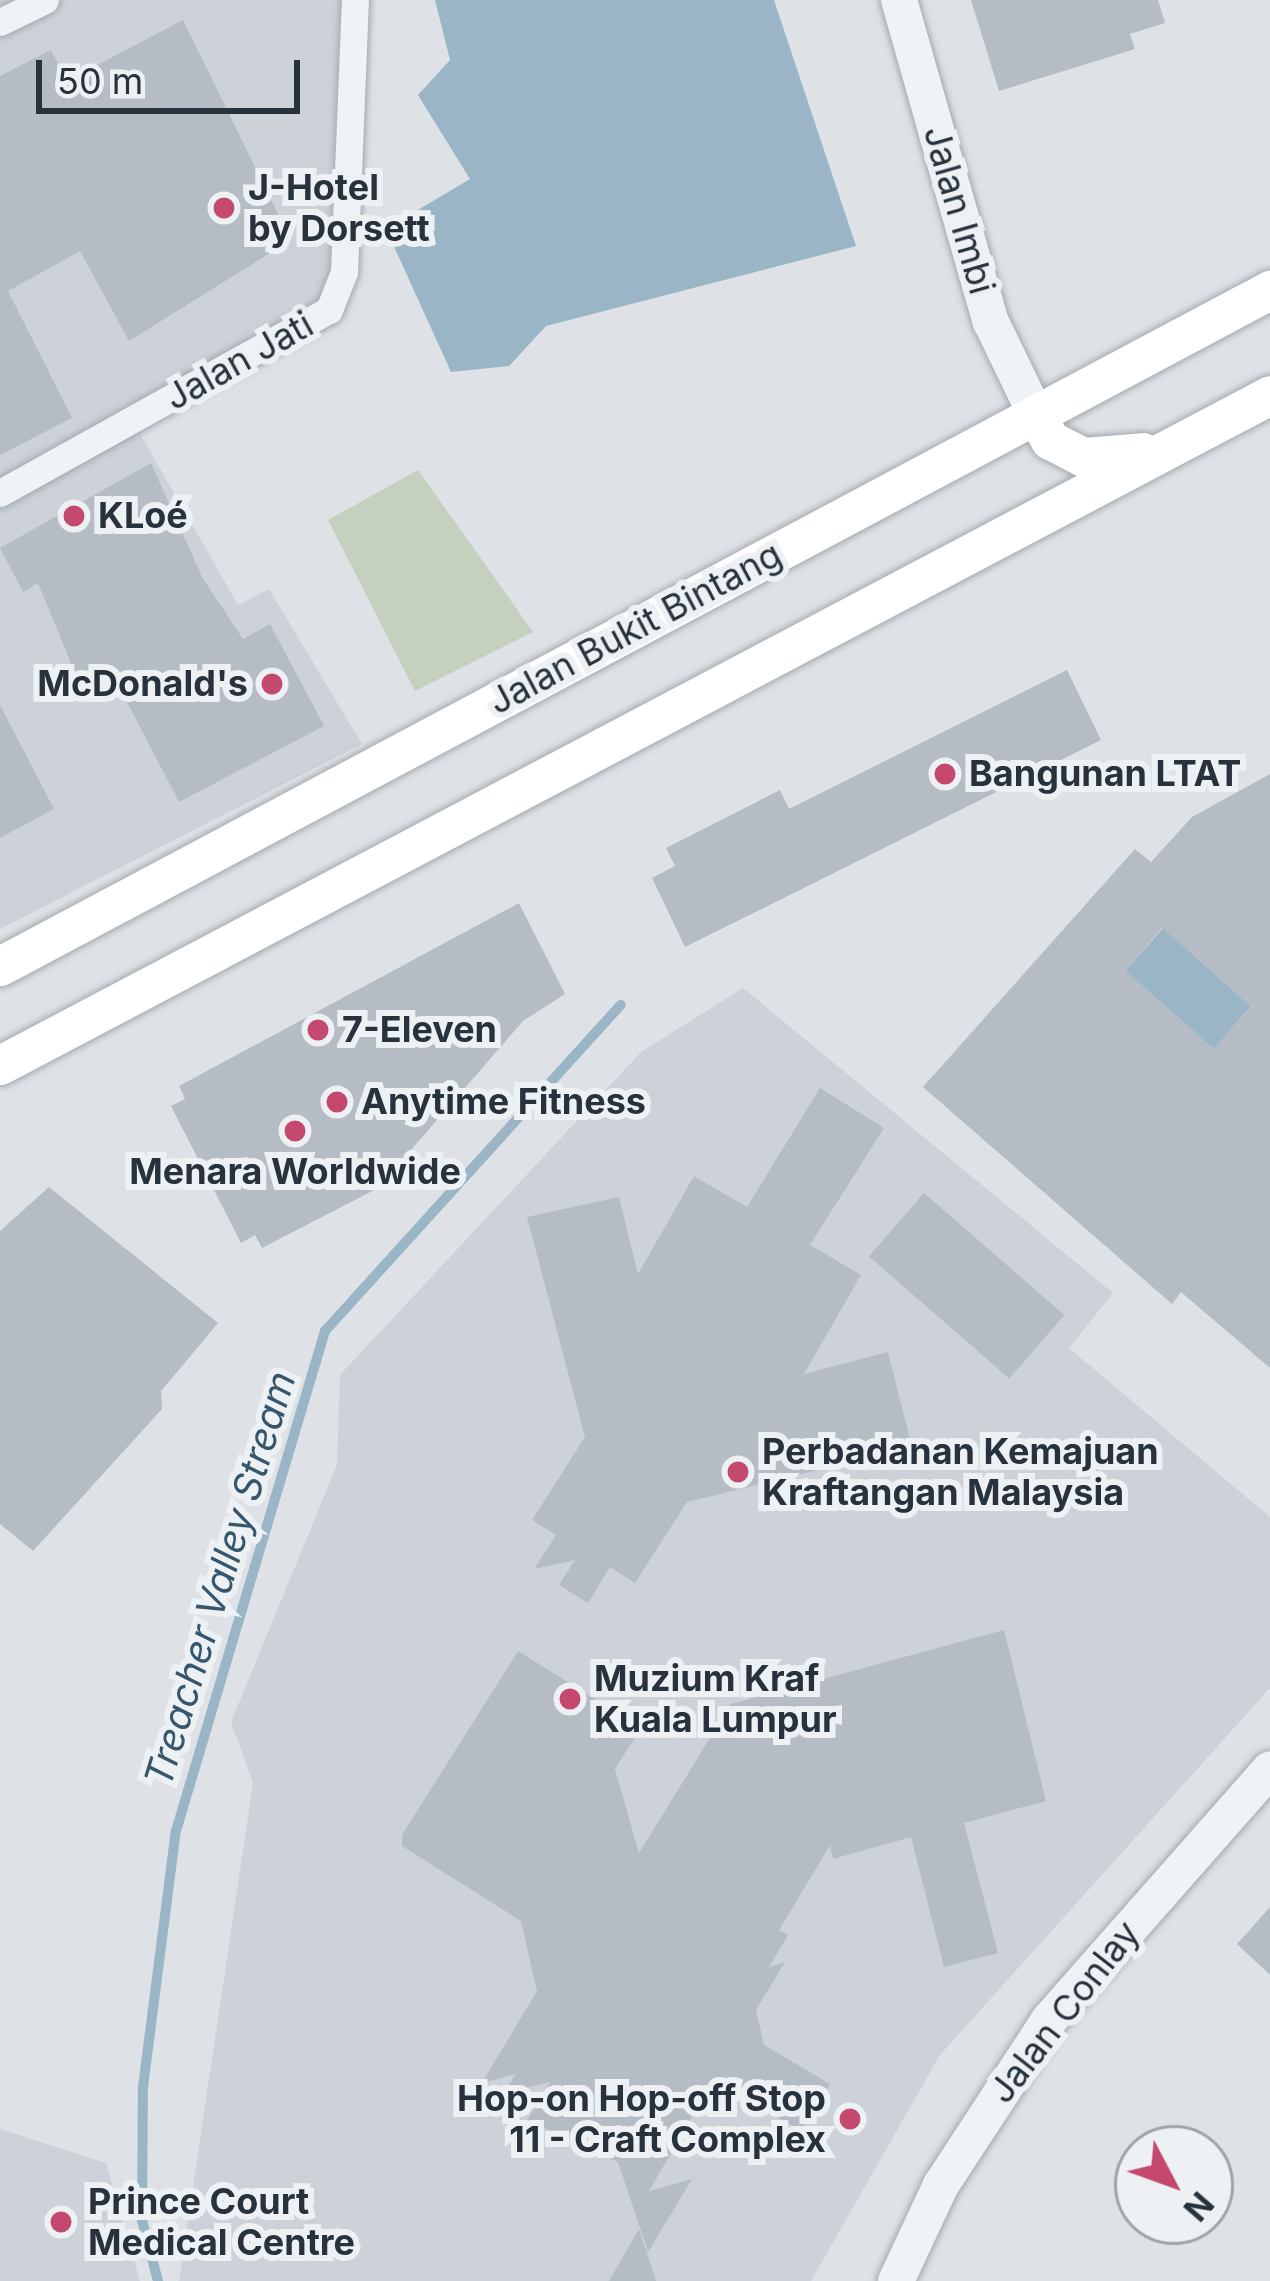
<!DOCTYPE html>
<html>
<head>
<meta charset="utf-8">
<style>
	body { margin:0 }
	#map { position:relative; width:1270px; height:2281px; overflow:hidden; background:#dee2e6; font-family:Inter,sans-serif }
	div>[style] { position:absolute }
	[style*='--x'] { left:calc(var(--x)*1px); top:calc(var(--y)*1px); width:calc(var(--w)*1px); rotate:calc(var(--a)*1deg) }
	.built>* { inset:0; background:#ccd2d8 }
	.green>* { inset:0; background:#c6d0bf }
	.water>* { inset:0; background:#9ab5c5 }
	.stream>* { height:10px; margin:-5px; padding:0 5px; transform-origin:5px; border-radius:5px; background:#9ab5c5 }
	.building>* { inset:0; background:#b5bcc3; transform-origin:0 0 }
	.roads { filter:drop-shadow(0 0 3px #a4aab0) drop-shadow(0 0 3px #a4aab0) }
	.minor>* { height:27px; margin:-13.5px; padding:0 13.5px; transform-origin:13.5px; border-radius:13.5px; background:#f0f3f5 }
	.tertiary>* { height:36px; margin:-18px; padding:0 18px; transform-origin:18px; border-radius:18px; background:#f0f3f5 }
	.secondary>* { height:39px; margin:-19.5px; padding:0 19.5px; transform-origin:19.5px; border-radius:19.5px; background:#fff }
	.dots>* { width:33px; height:33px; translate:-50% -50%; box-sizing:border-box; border:6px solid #edf1f4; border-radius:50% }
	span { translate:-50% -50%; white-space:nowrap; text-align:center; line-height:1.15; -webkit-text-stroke:12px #edf1f4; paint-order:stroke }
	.poi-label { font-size:36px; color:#28323c; font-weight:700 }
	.left { translate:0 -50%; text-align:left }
	.right { translate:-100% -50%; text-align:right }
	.street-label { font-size:36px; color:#28323c }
	.water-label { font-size:39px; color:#35566d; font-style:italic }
	.north { position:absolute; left:1114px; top:2125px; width:120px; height:120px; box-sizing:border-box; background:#edf1f4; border:3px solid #9ea5aa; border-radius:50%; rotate:131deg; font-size:33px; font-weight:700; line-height:48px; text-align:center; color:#28323c }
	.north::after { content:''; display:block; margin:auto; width:42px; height:54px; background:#c5496e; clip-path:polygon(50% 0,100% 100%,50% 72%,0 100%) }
	.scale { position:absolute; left:36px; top:60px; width:264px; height:54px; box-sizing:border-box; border:6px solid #28323c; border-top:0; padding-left:15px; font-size:36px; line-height:42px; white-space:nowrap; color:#28323c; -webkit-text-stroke:9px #edf1f4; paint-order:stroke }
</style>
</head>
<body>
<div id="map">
	<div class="built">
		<div style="clip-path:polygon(0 0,341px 0,330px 268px,319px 301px,126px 409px,238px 605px,269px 589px,362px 744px,0 929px)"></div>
		<div style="clip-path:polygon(743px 988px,1113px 1293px,1069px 1348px,1270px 1517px,1270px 1688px,940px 2055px,811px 2281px,179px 2281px,253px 1783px,231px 1722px,337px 1465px,340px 1375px,641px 1052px)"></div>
		<div style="clip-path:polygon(0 2129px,106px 2163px,140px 2281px,0 2281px)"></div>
	</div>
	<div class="green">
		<div style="clip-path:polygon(418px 470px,533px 632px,415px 691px,328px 520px)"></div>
	</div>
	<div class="water">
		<div style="clip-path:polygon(435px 0,774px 0,856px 246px,546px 326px,509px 366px,451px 372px,386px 229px,470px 179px,418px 95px,450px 60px)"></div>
		<div style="clip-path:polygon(1201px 885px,1230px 910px,1192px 954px,1251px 1006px,1214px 1049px,1125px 971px)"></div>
	</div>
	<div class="stream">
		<div style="--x:158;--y:2281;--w:63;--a:-104.7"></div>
		<div style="--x:142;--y:2220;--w:133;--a:-89.6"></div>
		<div style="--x:143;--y:2087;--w:258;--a:-82.7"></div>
		<div style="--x:176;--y:1831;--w:522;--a:-73.41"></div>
		<div style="--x:325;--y:1331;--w:440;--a:-47.8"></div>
	</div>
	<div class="building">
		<div style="clip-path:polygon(971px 0,1158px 0,1165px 23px,1130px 34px,1135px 49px,999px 91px)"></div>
		<div style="clip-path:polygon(183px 20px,282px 222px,281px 246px,129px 341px,80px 251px,8px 291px,72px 418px,0 455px,0 76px,51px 50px,67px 81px)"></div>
		<div style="clip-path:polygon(151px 463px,202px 577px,243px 639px,270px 624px,324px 726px,179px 802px,115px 679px,84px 695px,38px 583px,23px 592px,0 548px)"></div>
		<div style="clip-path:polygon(1067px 670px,1101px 740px,685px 947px,652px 878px,675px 866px,666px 848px,780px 790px,789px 809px)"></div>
		<div style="clip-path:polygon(0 705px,54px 809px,0 838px)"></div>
		<div style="clip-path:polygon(evenodd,1270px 774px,1270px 1368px,1181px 1292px,1172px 1304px,923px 1087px,1135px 849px,1151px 862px,1192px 817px,1270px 774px,1162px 928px,1251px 1006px,1214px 1049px,1125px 971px,1162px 928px)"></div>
		<div style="clip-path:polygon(519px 903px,565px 994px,523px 1021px,404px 1158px,411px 1171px,262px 1248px,255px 1235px,241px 1243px,171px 1106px,185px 1099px,179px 1086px)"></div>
		<div style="clip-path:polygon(820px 1088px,884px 1128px,810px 1245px,861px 1275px,804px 1374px,888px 1352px,912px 1447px,687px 1502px,635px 1583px,610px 1567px,588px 1603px,559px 1585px,575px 1560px,534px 1569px,556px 1535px,532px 1520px,585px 1437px,527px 1217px,619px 1197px,638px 1274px,694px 1176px,747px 1207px)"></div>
		<div style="clip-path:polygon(49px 1187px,218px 1323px,161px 1391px,162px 1409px,33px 1551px,0 1524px,0 1231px)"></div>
		<div style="left:924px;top:1193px;width:186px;height:84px;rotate:41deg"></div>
		<div style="clip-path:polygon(1004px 1630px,1046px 1801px,964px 1823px,998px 1953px,944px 1967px,911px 1837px,833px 1859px,830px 1845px,779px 1930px,788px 1935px,769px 1967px,785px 1962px,756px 2010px,764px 2045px,830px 2084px,801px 2131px,733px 2091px,702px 2100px,649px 2191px,692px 2179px,648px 2252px,618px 2162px,527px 2120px,550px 2082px,503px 2094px,516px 2074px,482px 2083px,537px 1991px,521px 1921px,402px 1846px,402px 1835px,518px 1651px,641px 1728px,615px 1769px,639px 1853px,731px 1704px)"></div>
		<div style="clip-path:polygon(1270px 1907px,1270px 1975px,1237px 1944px)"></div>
		<div style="clip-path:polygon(639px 2229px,656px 2281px,609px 2281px,621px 2260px)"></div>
	</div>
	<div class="roads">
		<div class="minor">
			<div style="--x:0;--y:22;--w:50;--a:-26.1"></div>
			<div style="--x:0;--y:493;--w:376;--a:-29.1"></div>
			<div style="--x:329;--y:310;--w:41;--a:-68.5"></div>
			<div style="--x:344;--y:272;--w:272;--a:-87.7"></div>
		</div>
		<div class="tertiary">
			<div style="--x:899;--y:0;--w:335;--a:74.1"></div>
			<div style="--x:991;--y:322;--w:103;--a:64.2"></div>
			<div style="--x:896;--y:2281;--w:106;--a:-64.9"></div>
			<div style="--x:941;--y:2185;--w:197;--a:-56.8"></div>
			<div style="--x:1049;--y:2020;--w:334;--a:-48.6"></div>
		</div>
		<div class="secondary">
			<div style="--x:1036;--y:415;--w:29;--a:61"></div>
			<div style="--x:1050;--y:440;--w:38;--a:27"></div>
			<div style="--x:1084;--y:457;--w:59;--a:-4.8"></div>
			<div style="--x:0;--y:966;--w:1439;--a:-28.03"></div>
			<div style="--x:0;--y:1065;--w:1436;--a:-27.81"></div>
		</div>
	</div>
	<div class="dots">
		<div style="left:224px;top:208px;background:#c5496e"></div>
		<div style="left:74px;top:516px;background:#c5496e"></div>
		<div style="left:272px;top:684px;background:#c5496e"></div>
		<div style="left:945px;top:774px;background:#c5496e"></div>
		<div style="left:318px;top:1030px;background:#c5496e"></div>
		<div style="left:337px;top:1102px;background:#c5496e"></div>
		<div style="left:295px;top:1131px;background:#c5496e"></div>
		<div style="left:738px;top:1472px;background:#c5496e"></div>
		<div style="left:570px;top:1699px;background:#c5496e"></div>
		<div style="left:850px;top:2119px;background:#c5496e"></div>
		<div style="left:61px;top:2222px;background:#c5496e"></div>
	</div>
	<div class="poi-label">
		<span class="left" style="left:248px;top:208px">J-Hotel<br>by Dorsett</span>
		<span class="left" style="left:98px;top:516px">KLoé</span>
		<span class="right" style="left:248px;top:684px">McDonald's</span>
		<span class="left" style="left:969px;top:774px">Bangunan LTAT</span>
		<span class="left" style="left:342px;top:1030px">7-Eleven</span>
		<span class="left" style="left:361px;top:1102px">Anytime Fitness</span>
		<span style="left:295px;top:1172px">Menara Worldwide</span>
		<span class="left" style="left:762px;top:1472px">Perbadanan Kemajuan<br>Kraftangan Malaysia</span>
		<span class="left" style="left:594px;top:1699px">Muzium Kraf<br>Kuala Lumpur</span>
		<span class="right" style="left:826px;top:2119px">Hop-on Hop-off Stop<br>11 - Craft Complex</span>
		<span class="left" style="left:88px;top:2222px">Prince Court<br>Medical Centre</span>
	</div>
	<div class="street-label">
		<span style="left:959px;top:210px;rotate:74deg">Jalan Imbi</span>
		<span style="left:239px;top:361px;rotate:-29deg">Jalan Jati</span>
		<span style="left:635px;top:628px;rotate:-28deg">Jalan Bukit Bintang</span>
		<span style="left:1064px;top:2012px;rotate:-52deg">Jalan Conlay</span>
	</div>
	<div class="water-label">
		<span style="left:220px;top:1579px;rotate:-73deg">Treacher Valley Stream</span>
	</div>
	<div class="north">N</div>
	<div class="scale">50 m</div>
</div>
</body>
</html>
